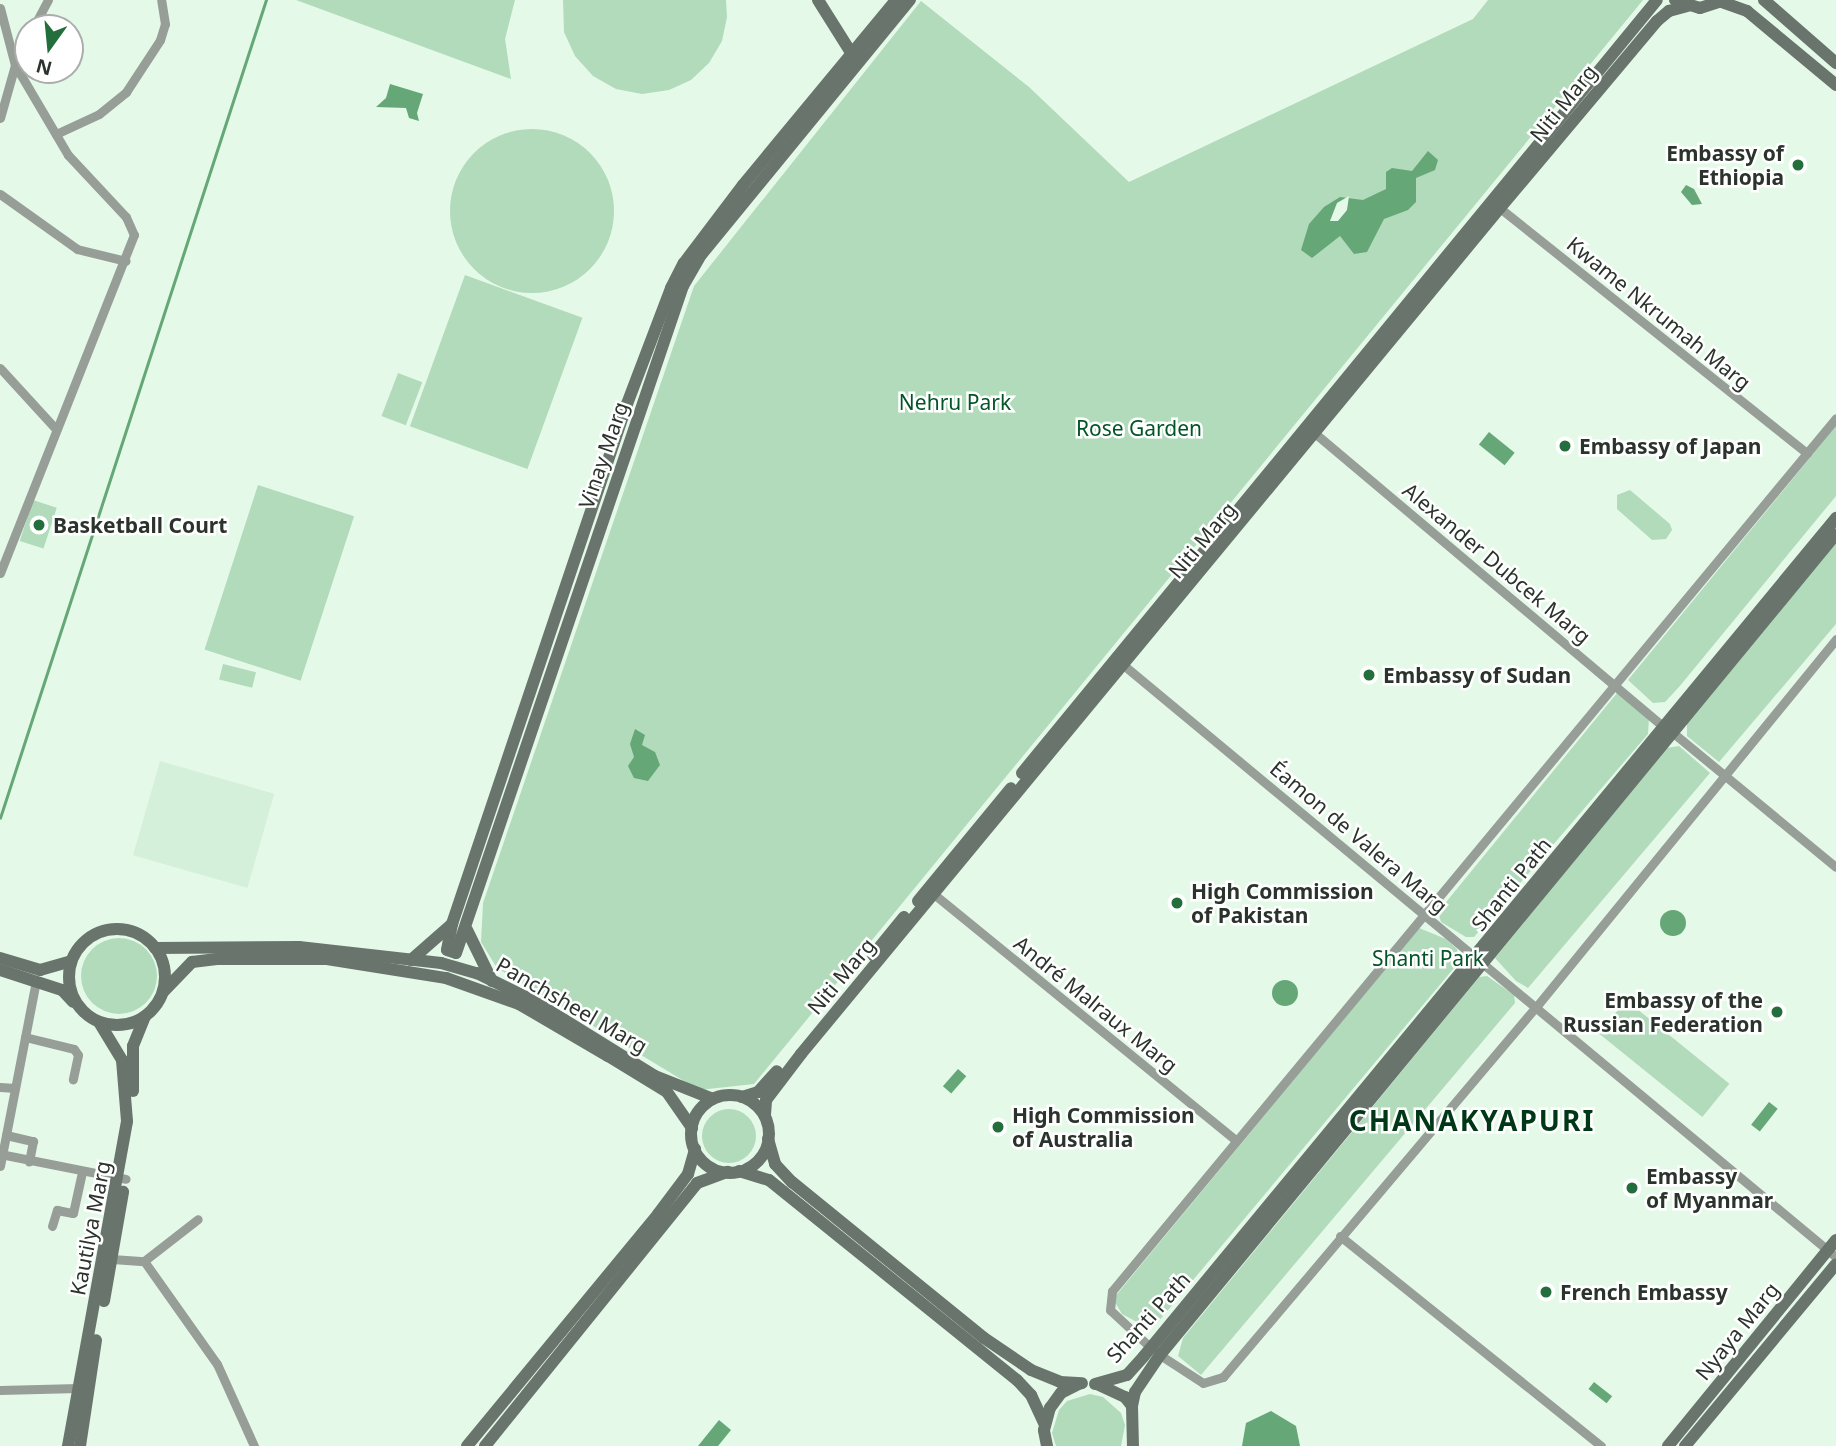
<!DOCTYPE html>
<html>
<head>
<meta charset="utf-8">
<style>
	body { margin:0 }
	#map { position:relative; width:1836px; height:1446px; overflow:hidden; background:#e5f9e9; font-family:"Noto Sans",sans-serif }
	div>[style] { position:absolute }
	[style*='--x'] { left:calc(var(--x)*1px); top:calc(var(--y)*1px); width:calc(var(--w)*1px); rotate:calc(var(--a)*1deg) }
	.built>* { inset:0; background:#d5f0da; transform-origin:0 0 }
	.green>* { inset:0; background:#b1dbba; transform-origin:0 0 }
	.round { border-radius:50% }
	.water>* { inset:0; background:#65a776; transform-origin:0 0 }
	.pier>* { inset:0; background:#e5f9e9 }
	.stream>* { height:2.5px; margin:-1.25px; padding:0 1.25px; transform-origin:1.25px; border-radius:1.25px; background:#65a776 }
	.street>* { height:9px; margin:-4.5px; padding:0 4.5px; transform-origin:4.5px; border-radius:4.5px; background:#969e97 }
	.secondary>* { height:12px; margin:-6px; padding:0 6px; transform-origin:6px; border-radius:6px; background:#69756c }
	.secondary>.ring { margin:-6px; padding:0; box-sizing:content-box; background:none; border:12px solid #69756c; border-radius:50% }
	.dots>* { width:19px; height:19px; translate:-50% -50%; box-sizing:border-box; border:4px solid #fff; border-radius:50% }
	span { translate:-50% -50%; white-space:nowrap; text-align:center; line-height:1.15; -webkit-text-stroke:5px #fff; paint-order:stroke }
	.street-label { font-size:21px; color:#2b332d }
	.poi-label { font-size:21px; color:#2b332d; font-weight:700 }
	.right { translate:-100% -50%; text-align:right }
	.left { translate:0 -50%; text-align:left }
	.park-label { font-size:21px; color:#035527 }
	.district-label { font-size:28px; color:#003716; font-weight:700; letter-spacing:2px }
	.north { position:absolute; left:14px; top:14px; width:70px; height:70px; box-sizing:border-box; background:#fff; border:2px solid #aaadab; border-radius:50%; rotate:195deg; font-size:19px; font-weight:700; line-height:28px; text-align:center; color:#2b332d }
	.north::after { content:''; display:block; margin:auto; width:24px; height:32px; background:#236e3c; clip-path:polygon(50% 0,100% 100%,50% 72%,0 100%) }
</style>
</head>
<body>
<div id="map">
	<div class="built">
		<div style="left:160px;top:761px;width:119px;height:98px;rotate:16deg"></div>
	</div>
	<div class="green">
		<div style="clip-path:polygon(296px 0,515px 0,505px 39px,511px 79px)"></div>
		<div style="clip-path:polygon(563px 0,726px 0,727px 17px,722px 41px,709px 63px,691px 80px,669px 90px,642px 94px,616px 89px,593px 76px,575px 56px,564px 32px)"></div>
		<div style="clip-path:polygon(1488px 0,1643px 0,754px 1084px,699px 1090px,497px 968px,481px 942px,483px 903px,694px 286px,921px 1px,1029px 87px,1129px 182px,1473px 19px)"></div>
		<div class="round" style="left:450px;top:129px;width:164px;height:164px"></div>
		<div style="left:465px;top:275px;width:125px;height:161px;rotate:20deg"></div>
		<div style="left:398px;top:373px;width:26px;height:46px;rotate:21deg"></div>
		<div style="clip-path:polygon(1836px 426px,1836px 496px,1679px 687px,1665px 702px,1653px 703px,1628px 680px)"></div>
		<div style="left:258px;top:485px;width:101px;height:173px;rotate:18deg"></div>
		<div style="clip-path:polygon(1630px 490px,1670px 524px,1672px 530px,1666px 539px,1652px 540px,1617px 509px,1617px 495px)"></div>
		<div style="left:33px;top:500px;width:25px;height:43px;rotate:18deg"></div>
		<div style="clip-path:polygon(1836px 542px,1836px 624px,1719px 762px,1687px 736px,1687px 722px)"></div>
		<div style="left:223px;top:664px;width:34px;height:16px;rotate:14deg"></div>
		<div style="clip-path:polygon(1617px 693px,1649px 718px,1648px 734px,1474px 937px,1466px 937px,1441px 922px,1438px 912px)"></div>
		<div style="clip-path:polygon(1679px 746px,1710px 773px,1528px 988px,1516px 981px,1495px 958px,1666px 748px)"></div>
		<div style="clip-path:polygon(1419px 928px,1446px 939px,1457px 949px,1459px 962px,1158px 1322px,1146px 1327px,1122px 1314px,1113px 1299px)"></div>
		<div class="round" style="left:81px;top:938px;width:76px;height:76px"></div>
		<div style="clip-path:polygon(1487px 976px,1514px 995px,1515px 1003px,1201px 1375px,1178px 1356px,1183px 1338px,1479px 977px)"></div>
		<div style="left:1626px;top:1000px;width:133px;height:43px;rotate:39deg"></div>
		<div class="round" style="left:702px;top:1109px;width:54px;height:54px"></div>
		<div style="clip-path:polygon(1090px 1394px,1103px 1397px,1121px 1413px,1125px 1425px,1121px 1446px,1056px 1446px,1052px 1433px,1059px 1410px,1067px 1401px)"></div>
	</div>
	<div class="water">
		<div style="clip-path:polygon(390px 84px,423px 94px,417px 113px,419px 121px,409px 118px,406px 108px,376px 107px,386px 98px)"></div>
		<div style="clip-path:polygon(1428px 151px,1438px 160px,1435px 170px,1416px 178px,1416px 202px,1408px 210px,1384px 219px,1367px 252px,1354px 254px,1340px 236px,1312px 258px,1301px 250px,1309px 224px,1324px 207px,1340px 197px,1363px 200px,1386px 189px,1386px 172px,1392px 168px,1412px 171px)"></div>
		<div style="clip-path:polygon(1686px 185px,1694px 189px,1702px 204px,1692px 205px,1681px 192px)"></div>
		<div style="left:1489px;top:432px;width:33px;height:16px;rotate:39deg"></div>
		<div style="clip-path:polygon(635px 729px,645px 735px,642px 745px,655px 752px,660px 765px,648px 781px,634px 778px,628px 766px,634px 757px,630px 744px)"></div>
		<div class="round" style="left:1660px;top:910px;width:26px;height:26px"></div>
		<div class="round" style="left:1272px;top:980px;width:26px;height:26px"></div>
		<div style="left:958px;top:1069px;width:11px;height:23px;rotate:41deg"></div>
		<div style="left:1769px;top:1102px;width:11px;height:29px;rotate:38deg"></div>
		<div style="left:1594px;top:1382px;width:23px;height:9px;rotate:38deg"></div>
		<div style="clip-path:polygon(1271px 1411px,1296px 1426px,1300px 1446px,1242px 1446px,1246px 1423px)"></div>
		<div style="clip-path:polygon(719px 1420px,731px 1430px,718px 1446px,698px 1446px)"></div>
	</div>
	<div class="pier">
		<div style="clip-path:polygon(1349px 196px,1347px 210px,1338px 221px,1330px 221px,1337px 203px)"></div>
	</div>
	<div class="stream">
		<div style="--x:0;--y:818;--w:860;--a:-71.99"></div>
	</div>
	<div class="street">
		<div style="--x:0;--y:8;--w:59;--a:75.3"></div>
		<div style="--x:15;--y:65;--w:55;--a:105.8"></div>
		<div style="--x:33;--y:28;--w:32;--a:-62"></div>
		<div style="--x:56;--y:134;--w:47;--a:-24.9"></div>
		<div style="--x:99;--y:114;--w:35;--a:-39"></div>
		<div style="--x:126;--y:92;--w:62;--a:-56.8"></div>
		<div style="--x:160;--y:40;--w:17;--a:-73"></div>
		<div style="--x:165;--y:24;--w:24;--a:-99"></div>
		<div style="--x:0;--y:194;--w:95;--a:35.5"></div>
		<div style="--x:77;--y:249;--w:50;--a:13.8"></div>
		<div style="--x:1496;--y:205;--w:398;--a:38.6"></div>
		<div style="--x:0;--y:368;--w:81;--a:47.5"></div>
		<div style="--x:1311;--y:430;--w:460;--a:40.1"></div>
		<div style="--x:0;--y:573;--w:364;--a:-68.4"></div>
		<div style="--x:134;--y:235;--w:20;--a:-114"></div>
		<div style="--x:126;--y:217;--w:85;--a:-133.1"></div>
		<div style="--x:68;--y:155;--w:104;--a:-120.5"></div>
		<div style="--x:15;--y:65;--w:31;--a:-65"></div>
		<div style="--x:1121;--y:663;--w:930;--a:39.72"></div>
		<div style="--x:1672;--y:732;--w:212;--a:39.5"></div>
		<div style="--x:935;--y:895;--w:387;--a:39.2"></div>
		<div style="--x:25;--y:1037;--w:50;--a:13.8"></div>
		<div style="--x:74;--y:1049;--w:7;--a:56"></div>
		<div style="--x:78;--y:1055;--w:25;--a:102"></div>
		<div style="--x:0;--y:1087;--w:15;--a:4"></div>
		<div style="--x:6;--y:1135;--w:28;--a:13"></div>
		<div style="--x:33;--y:1141;--w:21;--a:101"></div>
		<div style="--x:0;--y:1154;--w:128;--a:11.2"></div>
		<div style="--x:0;--y:1166;--w:189;--a:-79"></div>
		<div style="--x:52;--y:1226;--w:17;--a:-73"></div>
		<div style="--x:57;--y:1210;--w:16;--a:11"></div>
		<div style="--x:73;--y:1213;--w:42;--a:-77.6"></div>
		<div style="--x:1340;--y:1236;--w:335;--a:38.8"></div>
		<div style="--x:112;--y:1259;--w:32;--a:4"></div>
		<div style="--x:144;--y:1261;--w:126;--a:54.7"></div>
		<div style="--x:217;--y:1364;--w:90;--a:65.7"></div>
		<div style="--x:144;--y:1261;--w:68;--a:-37.9"></div>
		<div style="--x:1150;--y:1347;--w:54;--a:-137.2"></div>
		<div style="--x:1110;--y:1310;--w:19;--a:-84"></div>
		<div style="--x:1112;--y:1291;--w:1134;--a:-50.33"></div>
		<div style="--x:1160;--y:1355;--w:51;--a:33.1"></div>
		<div style="--x:1203;--y:1383;--w:21;--a:-17"></div>
		<div style="--x:1223;--y:1377;--w:485;--a:-49.8"></div>
		<div style="--x:1536;--y:1007;--w:475;--a:-50.8"></div>
		<div style="--x:0;--y:1390;--w:78;--a:-1.5"></div>
	</div>
	<div class="secondary">
		<div style="--x:818;--y:0;--w:70;--a:57.9"></div>
		<div style="--x:1675;--y:0;--w:26;--a:18"></div>
		<div style="--x:1700;--y:8;--w:26;--a:-18"></div>
		<div style="--x:1764;--y:0;--w:96;--a:41.2"></div>
		<div style="--x:1722;--y:2;--w:27;--a:20"></div>
		<div style="--x:1747;--y:11;--w:116;--a:39.7"></div>
		<div style="--x:1022;--y:773;--w:1000;--a:-50.6"></div>
		<div style="--x:918;--y:901;--w:146;--a:-50.5"></div>
		<div style="--x:452;--y:924;--w:26;--a:101"></div>
		<div style="--x:447;--y:950;--w:9;--a:18"></div>
		<div style="--x:456;--y:953;--w:705;--a:-71.21"></div>
		<div style="--x:683;--y:286;--w:36;--a:-60"></div>
		<div style="--x:701;--y:255;--w:330;--a:-50.7"></div>
		<div class="ring" style="left:69px;top:929px;width:84px;height:84px"></div>
		<div style="--x:467;--y:930;--w:57;--a:63.9"></div>
		<div style="--x:155;--y:948;--w:144;--a:-0.4"></div>
		<div style="--x:299;--y:947;--w:143;--a:6.4"></div>
		<div style="--x:441;--y:963;--w:37;--a:16"></div>
		<div style="--x:477;--y:973;--w:64;--a:26.2"></div>
		<div style="--x:534;--y:1001;--w:142;--a:31.8"></div>
		<div style="--x:655;--y:1076;--w:62;--a:21.6"></div>
		<div style="--x:873;--y:955;--w:49;--a:-50.8"></div>
		<div style="--x:0;--y:958;--w:42;--a:16.7"></div>
		<div style="--x:40;--y:970;--w:32;--a:-16"></div>
		<div style="--x:411;--y:960;--w:55;--a:-41.3"></div>
		<div style="--x:452;--y:924;--w:549;--a:-71.4"></div>
		<div style="--x:627;--y:404;--w:124;--a:-69.2"></div>
		<div style="--x:671;--y:288;--w:28;--a:-63"></div>
		<div style="--x:684;--y:263;--w:98;--a:-52.9"></div>
		<div style="--x:743;--y:185;--w:240;--a:-50.4"></div>
		<div style="--x:0;--y:970;--w:65;--a:17.9"></div>
		<div style="--x:62;--y:990;--w:16;--a:47"></div>
		<div style="--x:163;--y:992;--w:42;--a:-46"></div>
		<div style="--x:192;--y:962;--w:25;--a:-7"></div>
		<div style="--x:217;--y:959;--w:110;--a:0"></div>
		<div style="--x:327;--y:959;--w:121;--a:9.1"></div>
		<div style="--x:446;--y:978;--w:77;--a:19.6"></div>
		<div style="--x:519;--y:1004;--w:103;--a:30.3"></div>
		<div style="--x:608;--y:1056;--w:69;--a:31.4"></div>
		<div style="--x:667;--y:1092;--w:44;--a:55.2"></div>
		<div style="--x:133;--y:1091;--w:45;--a:-90"></div>
		<div style="--x:133;--y:1046;--w:32;--a:-68"></div>
		<div class="ring" style="left:691px;top:1095px;width:66px;height:66px"></div>
		<div style="--x:742;--y:1097;--w:17;--a:-17"></div>
		<div style="--x:758;--y:1092;--w:28;--a:-48"></div>
		<div style="--x:765;--y:1115;--w:15;--a:-86"></div>
		<div style="--x:766;--y:1100;--w:58;--a:-52.7"></div>
		<div style="--x:801;--y:1054;--w:1097;--a:-50.44"></div>
		<div style="--x:1500;--y:208;--w:244;--a:-50"></div>
		<div style="--x:1657;--y:21;--w:16;--a:-40"></div>
		<div style="--x:1669;--y:11;--w:20;--a:-15"></div>
		<div style="--x:768;--y:1139;--w:26;--a:74"></div>
		<div style="--x:775;--y:1164;--w:25;--a:47"></div>
		<div style="--x:792;--y:1182;--w:247;--a:39.1"></div>
		<div style="--x:984;--y:1338;--w:57;--a:34.2"></div>
		<div style="--x:1031;--y:1370;--w:31;--a:22"></div>
		<div style="--x:1060;--y:1382;--w:22;--a:3"></div>
		<div style="--x:739;--y:1171;--w:31;--a:17"></div>
		<div style="--x:769;--y:1180;--w:319;--a:38.9"></div>
		<div style="--x:1017;--y:1380;--w:21;--a:47"></div>
		<div style="--x:1031;--y:1395;--w:33;--a:65"></div>
		<div style="--x:104;--y:1301;--w:111;--a:-80.1"></div>
		<div style="--x:1095;--y:1384;--w:33;--a:-16"></div>
		<div style="--x:1127;--y:1375;--w:25;--a:-48"></div>
		<div style="--x:1144;--y:1356;--w:1087;--a:-50.45"></div>
		<div style="--x:1097;--y:1384;--w:31;--a:25"></div>
		<div style="--x:1125;--y:1397;--w:11;--a:52"></div>
		<div style="--x:1132;--y:1406;--w:40;--a:88.6"></div>
		<div style="--x:1132;--y:1406;--w:14;--a:-78"></div>
		<div style="--x:1135;--y:1392;--w:45;--a:-56"></div>
		<div style="--x:1160;--y:1355;--w:1063;--a:-50.53"></div>
		<div style="--x:68;--y:1446;--w:330;--a:-79.7"></div>
		<div style="--x:127;--y:1121;--w:61;--a:-94.7"></div>
		<div style="--x:122;--y:1060;--w:44;--a:-121.2"></div>
		<div style="--x:80;--y:1446;--w:107;--a:-81.4"></div>
		<div style="--x:467;--y:1446;--w:301;--a:-50.5"></div>
		<div style="--x:658;--y:1214;--w:50;--a:-53.1"></div>
		<div style="--x:688;--y:1174;--w:26;--a:-74"></div>
		<div style="--x:485;--y:1446;--w:338;--a:-51.1"></div>
		<div style="--x:697;--y:1183;--w:33;--a:-20"></div>
		<div style="--x:1047;--y:1446;--w:16;--a:-101"></div>
		<div style="--x:1044;--y:1430;--w:23;--a:-75"></div>
		<div style="--x:1050;--y:1408;--w:19;--a:-54"></div>
		<div style="--x:1061;--y:1393;--w:20;--a:-27"></div>
		<div style="--x:1668;--y:1446;--w:266;--a:-50.8"></div>
		<div style="--x:1685;--y:1446;--w:236;--a:-50.3"></div>
	</div>
	<div class="dots">
		<div style="left:1798px;top:165px;background:#236e3c"></div>
		<div style="left:1565px;top:446px;background:#236e3c"></div>
		<div style="left:39px;top:525px;background:#236e3c"></div>
		<div style="left:1369px;top:675px;background:#236e3c"></div>
		<div style="left:1177px;top:903px;background:#236e3c"></div>
		<div style="left:1777px;top:1012px;background:#236e3c"></div>
		<div style="left:998px;top:1127px;background:#236e3c"></div>
		<div style="left:1632px;top:1188px;background:#236e3c"></div>
		<div style="left:1546px;top:1292px;background:#236e3c"></div>
	</div>
	<div class="street-label">
		<span style="left:1563px;top:103px;rotate:-51deg">Niti Marg</span>
		<span style="left:1659px;top:313px;rotate:39deg">Kwame Nkrumah Marg</span>
		<span style="left:603px;top:455px;rotate:-71deg">Vinay Marg</span>
		<span style="left:1202px;top:540px;rotate:-50deg">Niti Marg</span>
		<span style="left:1497px;top:563px;rotate:40deg">Alexander Dubcek Marg</span>
		<span style="left:1359px;top:837px;rotate:40deg">Éamon de Valera Marg</span>
		<span style="left:1511px;top:884px;rotate:-51deg">Shanti Path</span>
		<span style="left:841px;top:976px;rotate:-50deg">Niti Marg</span>
		<span style="left:1096px;top:1004px;rotate:39deg">André Malraux Marg</span>
		<span style="left:572px;top:1005px;rotate:30deg">Panchsheel Marg</span>
		<span style="left:90px;top:1228px;rotate:-79deg">Kautilya Marg</span>
		<span style="left:1148px;top:1317px;rotate:-48deg">Shanti Path</span>
		<span style="left:1737px;top:1331px;rotate:-51deg">Nyaya Marg</span>
	</div>
	<div class="poi-label">
		<span class="right" style="left:1784px;top:165px">Embassy of<br>Ethiopia</span>
		<span class="left" style="left:1579px;top:446px">Embassy of Japan</span>
		<span class="left" style="left:53px;top:525px">Basketball Court</span>
		<span class="left" style="left:1383px;top:675px">Embassy of Sudan</span>
		<span class="left" style="left:1191px;top:903px">High Commission<br>of Pakistan</span>
		<span class="right" style="left:1763px;top:1012px">Embassy of the<br>Russian Federation</span>
		<span class="left" style="left:1012px;top:1127px">High Commission<br>of Australia</span>
		<span class="left" style="left:1646px;top:1188px">Embassy<br>of Myanmar</span>
		<span class="left" style="left:1560px;top:1292px">French Embassy</span>
	</div>
	<div class="park-label">
		<span style="left:955px;top:402px">Nehru Park</span>
		<span style="left:1139px;top:428px">Rose Garden</span>
		<span style="left:1428px;top:958px">Shanti Park</span>
	</div>
	<div class="district-label">
		<span style="left:1472px;top:1120px">CHANAKYAPURI</span>
	</div>
	<div class="north">N</div>
</div>
</body>
</html>
